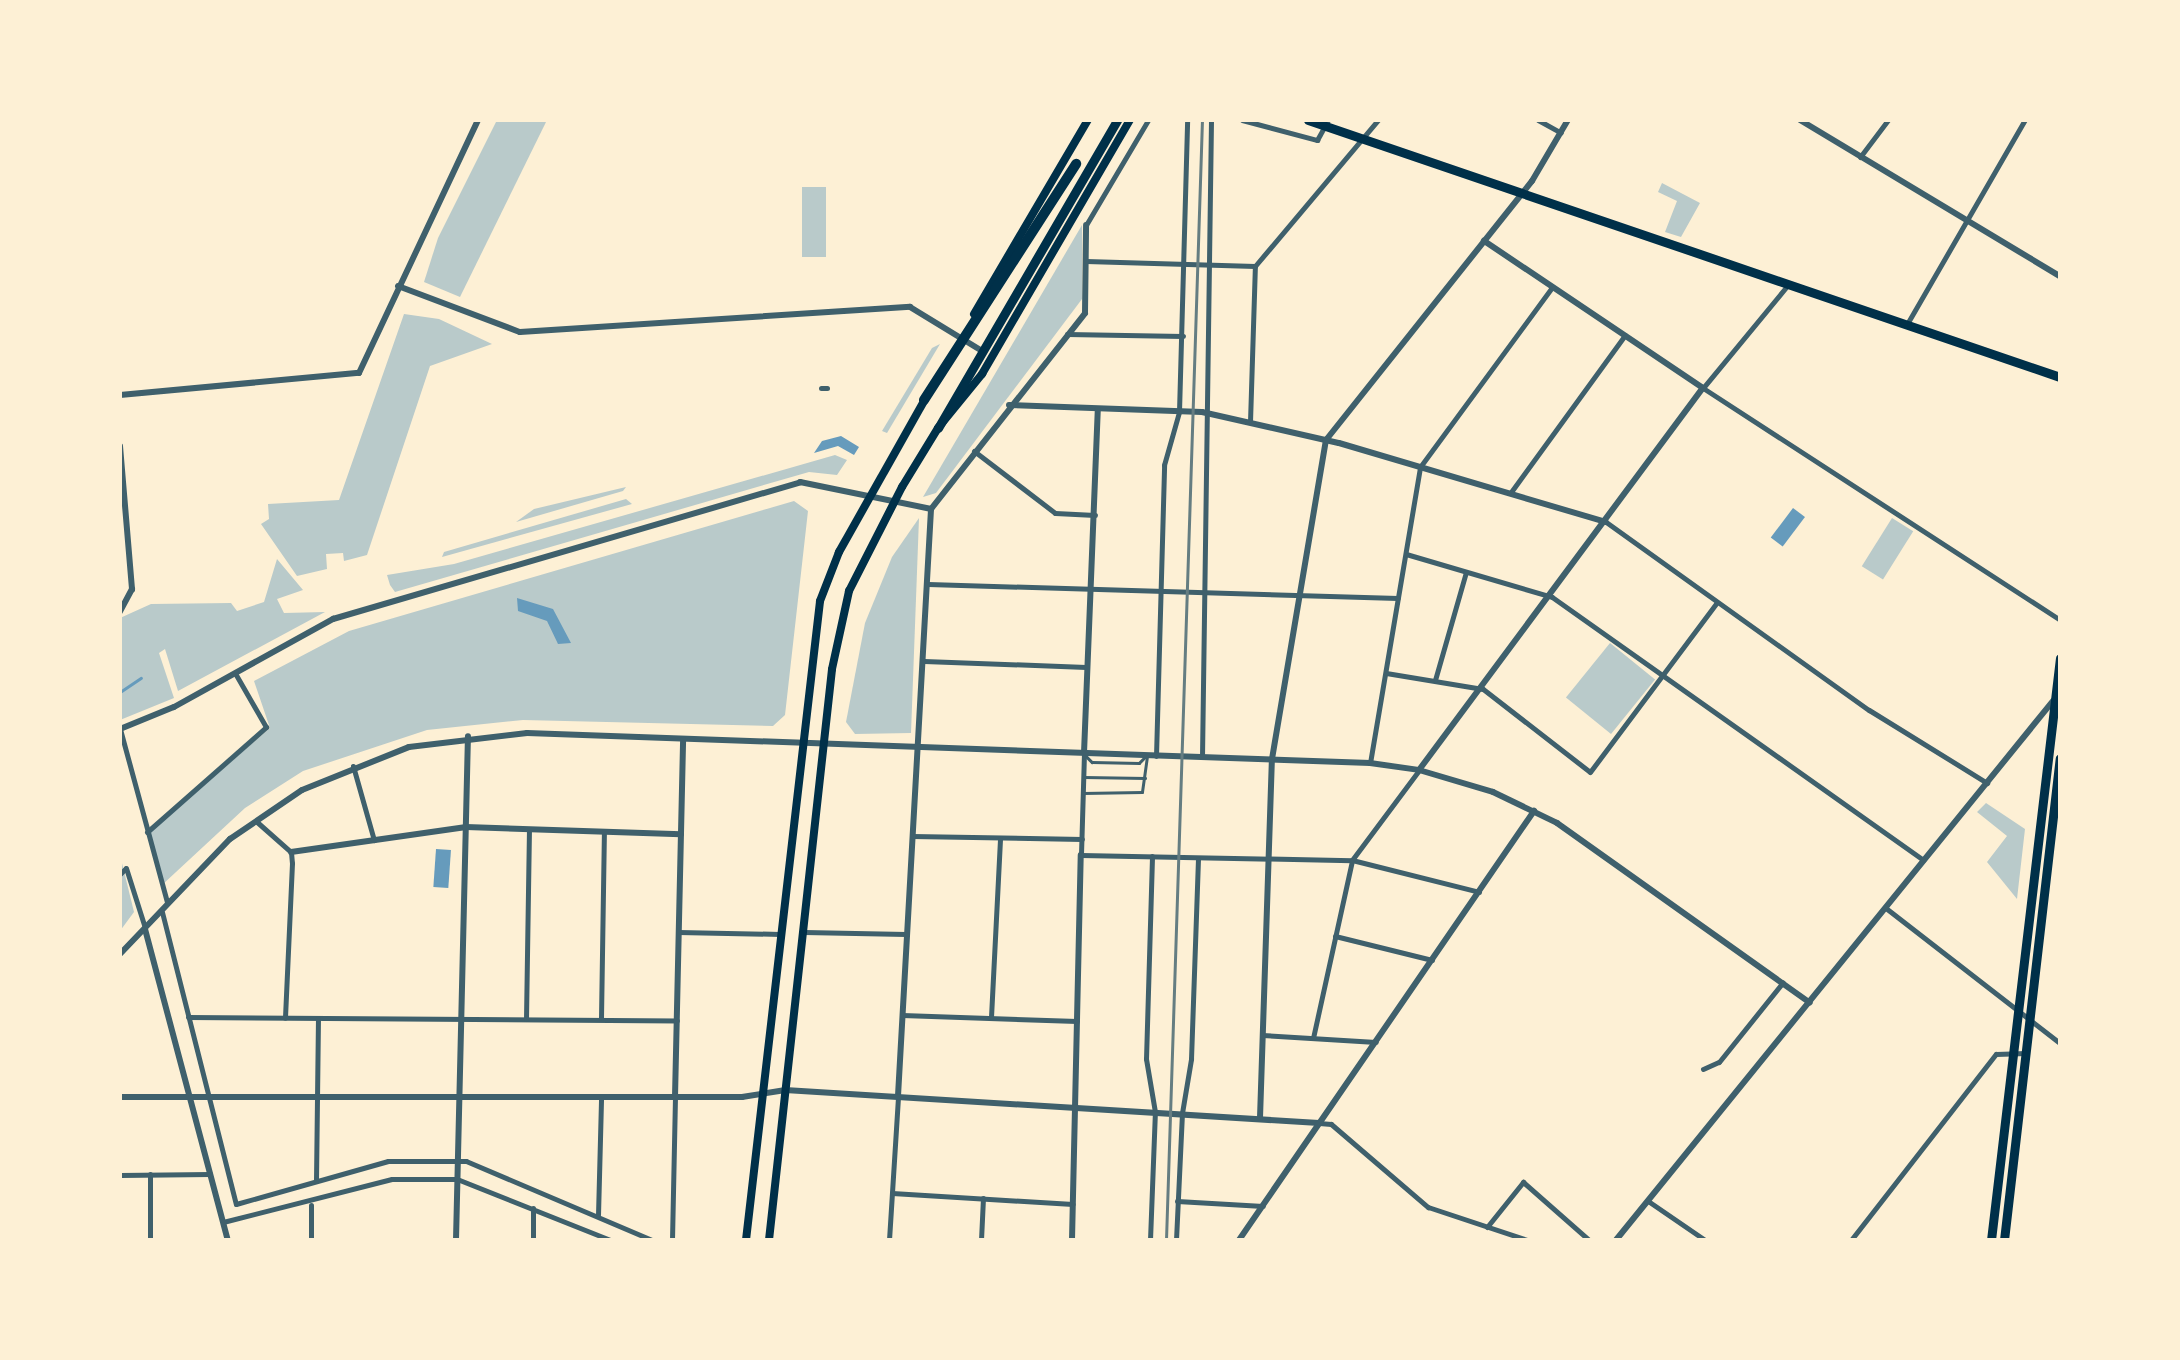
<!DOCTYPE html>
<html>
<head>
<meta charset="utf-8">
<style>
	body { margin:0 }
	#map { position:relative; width:2180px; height:1360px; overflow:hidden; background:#fdf0d5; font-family:Manrope,sans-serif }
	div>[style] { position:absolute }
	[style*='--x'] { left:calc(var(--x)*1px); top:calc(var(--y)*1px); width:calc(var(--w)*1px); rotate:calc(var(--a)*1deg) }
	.green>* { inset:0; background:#b9caca; transform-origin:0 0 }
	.water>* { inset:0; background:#669bbc; transform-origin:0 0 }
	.stream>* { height:2.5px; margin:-1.25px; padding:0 1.25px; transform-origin:1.25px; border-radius:1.25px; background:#669bbc }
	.service>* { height:2.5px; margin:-1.25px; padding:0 1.25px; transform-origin:1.25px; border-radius:1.25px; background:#3f606c }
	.minor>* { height:5px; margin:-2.5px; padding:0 2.5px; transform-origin:2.5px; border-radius:2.5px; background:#3f606c }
	.tertiary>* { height:6px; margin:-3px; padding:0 3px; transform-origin:3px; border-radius:3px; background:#3f606c }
	.secondary>* { height:8px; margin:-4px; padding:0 4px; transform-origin:4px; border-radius:4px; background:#003049 }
	.primary>* { height:9px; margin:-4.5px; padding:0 4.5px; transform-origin:4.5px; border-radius:4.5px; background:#003049 }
	.motorway>* { height:10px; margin:-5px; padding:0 5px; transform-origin:5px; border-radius:5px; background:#003049 }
	.rail>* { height:2.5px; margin:-1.25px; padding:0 1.25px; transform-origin:1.25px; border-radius:1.25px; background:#657d81 }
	span { translate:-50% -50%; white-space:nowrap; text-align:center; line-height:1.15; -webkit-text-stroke:8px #fdf0d5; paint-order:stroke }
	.frame { position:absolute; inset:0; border:122px solid #fdf0d5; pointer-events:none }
</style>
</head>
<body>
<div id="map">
	<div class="green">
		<div style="clip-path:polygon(497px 120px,547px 120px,460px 297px,424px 282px,438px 238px)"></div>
		<div style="clip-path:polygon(1662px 183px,1700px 203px,1681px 237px,1665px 232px,1677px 201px,1658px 192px)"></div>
		<div style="left:802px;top:187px;width:24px;height:70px"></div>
		<div style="clip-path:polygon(1082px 225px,1082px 299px,936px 493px,923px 497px)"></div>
		<div style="clip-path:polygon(404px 314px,439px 319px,492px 344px,430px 366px,367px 555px,344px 561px,343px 553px,326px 554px,327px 569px,297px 576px,261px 524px,269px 519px,268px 504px,339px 500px)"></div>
		<div style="clip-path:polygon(940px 344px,887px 433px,882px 431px,932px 348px)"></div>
		<div style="clip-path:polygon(835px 455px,847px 460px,837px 475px,809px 472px,395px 592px,390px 585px,387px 575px,454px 564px)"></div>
		<div style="clip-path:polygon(626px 487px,623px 491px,516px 522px,534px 509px)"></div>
		<div style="clip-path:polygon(626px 499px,632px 504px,442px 557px,444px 552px)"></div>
		<div style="clip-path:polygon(794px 501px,808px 511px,785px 715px,773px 726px,523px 720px,427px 730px,303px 771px,245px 808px,162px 885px,147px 833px,270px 728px,254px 681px,349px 631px)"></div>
		<div style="clip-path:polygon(919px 518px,911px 733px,855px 734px,846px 722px,865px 623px,892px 557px)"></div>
		<div style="left:1892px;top:518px;width:25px;height:57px;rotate:32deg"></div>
		<div style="clip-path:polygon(277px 559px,303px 590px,277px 599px,284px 613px,325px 612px,178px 691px,165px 649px,159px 653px,174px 698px,120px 720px,120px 618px,151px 604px,231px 603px,237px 611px,264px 602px)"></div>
		<div style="left:1610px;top:643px;width:58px;height:70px;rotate:39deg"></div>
		<div style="clip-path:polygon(1986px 803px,2025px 829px,2017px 899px,1987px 862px,2007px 836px,1977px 812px)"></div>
		<div style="clip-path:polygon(120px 855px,134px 912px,120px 931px)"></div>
	</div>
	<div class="water">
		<div style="clip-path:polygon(841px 436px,859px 447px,854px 455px,838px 446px,814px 453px,822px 441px)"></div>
		<div style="left:1793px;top:508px;width:15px;height:37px;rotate:37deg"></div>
		<div style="clip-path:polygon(517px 598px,553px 609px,571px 643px,558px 644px,547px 621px,518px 611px)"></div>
		<div style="left:436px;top:849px;width:15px;height:38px;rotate:4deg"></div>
	</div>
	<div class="stream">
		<div style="--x:120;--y:692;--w:25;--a:-34"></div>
	</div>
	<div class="service">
		<div style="--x:1085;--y:755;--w:10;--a:45"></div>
		<div style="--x:1092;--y:762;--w:47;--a:1.2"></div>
		<div style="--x:1139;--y:763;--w:10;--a:-45"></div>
		<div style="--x:1084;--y:777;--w:61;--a:0.9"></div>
		<div style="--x:1083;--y:793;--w:59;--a:-1"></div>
		<div style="--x:1142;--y:792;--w:35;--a:-82"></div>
	</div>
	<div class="minor">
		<div style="--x:1242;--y:120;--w:78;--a:14.9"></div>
		<div style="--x:1317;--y:140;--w:23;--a:-61"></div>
		<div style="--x:1538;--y:120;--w:26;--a:29"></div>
		<div style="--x:1860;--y:157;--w:46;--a:-52.9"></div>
		<div style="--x:1086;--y:225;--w:122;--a:-59.4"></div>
		<div style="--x:1086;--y:261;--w:169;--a:1.7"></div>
		<div style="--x:1787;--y:286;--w:132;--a:129.5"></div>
		<div style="--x:1703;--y:388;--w:426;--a:33"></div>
		<div style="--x:1907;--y:324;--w:236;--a:-60"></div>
		<div style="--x:1067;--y:334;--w:116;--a:1"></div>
		<div style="--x:821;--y:388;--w:6;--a:0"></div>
		<div style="--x:1250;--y:422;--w:156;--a:-88.2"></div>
		<div style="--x:1255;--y:266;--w:191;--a:-49.9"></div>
		<div style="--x:974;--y:451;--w:102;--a:37.4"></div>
		<div style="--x:1055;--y:513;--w:40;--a:2.9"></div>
		<div style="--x:1511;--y:492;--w:194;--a:-54"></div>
		<div style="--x:1606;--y:522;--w:323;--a:35.6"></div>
		<div style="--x:1869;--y:710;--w:139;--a:31.7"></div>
		<div style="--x:1406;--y:554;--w:152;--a:16.4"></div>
		<div style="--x:1552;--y:597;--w:455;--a:35.3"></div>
		<div style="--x:928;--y:584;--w:470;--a:1.7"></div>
		<div style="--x:924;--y:661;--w:162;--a:2.1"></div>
		<div style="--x:1386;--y:673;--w:98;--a:9.4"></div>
		<div style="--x:1483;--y:689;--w:135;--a:37.8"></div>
		<div style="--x:1590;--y:772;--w:212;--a:-53.2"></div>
		<div style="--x:1435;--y:680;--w:112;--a:-74"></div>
		<div style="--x:120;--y:729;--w:179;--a:74.8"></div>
		<div style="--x:1084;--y:753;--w:102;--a:91.7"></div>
		<div style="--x:1081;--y:855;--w:271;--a:1.1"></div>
		<div style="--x:1352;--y:860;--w:131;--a:14.1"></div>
		<div style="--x:1156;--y:756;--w:291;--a:-88.4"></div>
		<div style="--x:1164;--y:465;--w:55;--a:-74.2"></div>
		<div style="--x:1179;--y:412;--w:292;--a:-88.4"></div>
		<div style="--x:1202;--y:757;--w:637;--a:-89.19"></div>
		<div style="--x:1370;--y:763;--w:300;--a:-80.4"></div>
		<div style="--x:1420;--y:467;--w:223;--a:-53.7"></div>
		<div style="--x:353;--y:766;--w:77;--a:74.2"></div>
		<div style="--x:257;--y:822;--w:45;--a:41.4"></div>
		<div style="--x:291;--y:852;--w:11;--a:85"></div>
		<div style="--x:292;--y:863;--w:155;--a:92.6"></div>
		<div style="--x:147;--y:832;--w:159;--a:-41.4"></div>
		<div style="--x:266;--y:727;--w:62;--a:-119.9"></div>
		<div style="--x:912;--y:836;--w:170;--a:1"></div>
		<div style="--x:120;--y:874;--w:8;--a:-45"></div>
		<div style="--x:126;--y:868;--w:63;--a:72.4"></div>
		<div style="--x:1887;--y:909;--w:219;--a:37.8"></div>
		<div style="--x:162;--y:912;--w:301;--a:75.8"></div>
		<div style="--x:236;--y:1204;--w:158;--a:-15.8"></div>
		<div style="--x:388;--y:1161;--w:78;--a:0"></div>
		<div style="--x:466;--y:1161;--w:202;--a:23"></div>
		<div style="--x:678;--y:932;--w:102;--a:1.1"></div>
		<div style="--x:804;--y:932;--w:102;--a:1.1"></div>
		<div style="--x:1335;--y:936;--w:100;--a:13.9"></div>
		<div style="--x:902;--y:1015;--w:175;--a:2"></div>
		<div style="--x:188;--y:1017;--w:489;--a:0.4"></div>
		<div style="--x:991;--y:1017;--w:179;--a:-87.1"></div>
		<div style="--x:601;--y:1018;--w:187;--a:-89.1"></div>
		<div style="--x:526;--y:1019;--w:190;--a:-89.1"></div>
		<div style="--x:1262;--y:1035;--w:114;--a:3.5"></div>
		<div style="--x:1313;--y:1038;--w:182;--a:-77.6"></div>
		<div style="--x:1352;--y:860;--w:112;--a:-53.3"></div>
		<div style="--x:1703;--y:1069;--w:17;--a:-24"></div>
		<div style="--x:1719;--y:1062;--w:102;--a:-51.3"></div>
		<div style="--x:1319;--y:1123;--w:12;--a:5"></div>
		<div style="--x:1331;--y:1124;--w:128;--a:40.6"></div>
		<div style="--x:1428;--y:1207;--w:104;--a:18.4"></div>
		<div style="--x:150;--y:1174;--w:66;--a:90"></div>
		<div style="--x:120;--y:1175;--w:90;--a:-0.6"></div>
		<div style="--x:316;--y:1181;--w:163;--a:-89.3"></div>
		<div style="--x:892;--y:1193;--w:181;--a:3.5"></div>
		<div style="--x:1177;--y:1201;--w:86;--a:3.3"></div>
		<div style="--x:1648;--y:1201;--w:69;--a:34.4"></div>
		<div style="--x:311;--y:1205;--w:35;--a:90"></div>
		<div style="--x:533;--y:1208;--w:32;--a:90"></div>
		<div style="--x:598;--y:1215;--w:117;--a:-88.5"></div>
		<div style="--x:223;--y:1222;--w:174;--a:-14.3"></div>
		<div style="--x:392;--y:1179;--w:65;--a:0"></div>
		<div style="--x:457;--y:1179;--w:165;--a:21.7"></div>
		<div style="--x:1487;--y:1227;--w:58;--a:-51.3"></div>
		<div style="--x:1523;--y:1182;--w:88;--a:41.3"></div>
		<div style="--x:672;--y:1240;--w:143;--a:-88.8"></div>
		<div style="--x:889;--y:1240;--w:144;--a:-86.4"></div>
		<div style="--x:981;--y:1240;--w:42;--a:-87.3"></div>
		<div style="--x:1150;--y:1240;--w:128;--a:-87.8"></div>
		<div style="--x:1155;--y:1112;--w:54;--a:-99.6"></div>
		<div style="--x:1146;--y:1059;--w:203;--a:-88.3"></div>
		<div style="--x:1176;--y:1240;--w:127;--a:-87.3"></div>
		<div style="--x:1182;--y:1113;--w:55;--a:-80.5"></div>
		<div style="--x:1191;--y:1059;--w:200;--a:-88"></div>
		<div style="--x:1851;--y:1240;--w:236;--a:-52.1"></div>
		<div style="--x:1996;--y:1054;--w:30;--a:-2"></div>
	</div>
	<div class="tertiary">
		<div style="--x:1800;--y:120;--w:303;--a:31"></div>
		<div style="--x:398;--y:286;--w:130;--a:20.7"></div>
		<div style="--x:520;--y:332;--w:391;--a:-3.7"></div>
		<div style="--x:910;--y:307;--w:84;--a:31.4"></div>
		<div style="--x:120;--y:395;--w:240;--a:-5.3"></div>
		<div style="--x:359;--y:373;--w:280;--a:-64.8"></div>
		<div style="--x:1009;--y:405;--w:193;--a:2.1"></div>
		<div style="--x:1202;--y:412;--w:140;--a:12.8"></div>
		<div style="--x:1339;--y:443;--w:278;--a:16.5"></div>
		<div style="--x:120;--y:446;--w:144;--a:85.2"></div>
		<div style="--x:132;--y:589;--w:26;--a:118"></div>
		<div style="--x:120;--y:729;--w:58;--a:-22.2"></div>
		<div style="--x:174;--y:707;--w:182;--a:-29"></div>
		<div style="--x:333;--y:619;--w:487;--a:-16.3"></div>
		<div style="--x:800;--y:482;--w:134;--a:11.6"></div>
		<div style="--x:931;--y:509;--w:249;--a:-51.8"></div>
		<div style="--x:1085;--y:313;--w:88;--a:-89.3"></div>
		<div style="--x:1084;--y:753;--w:344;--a:-87.7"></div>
		<div style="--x:1419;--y:770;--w:476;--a:-53.4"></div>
		<div style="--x:1703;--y:388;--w:264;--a:-146.1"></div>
		<div style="--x:291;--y:852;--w:177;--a:-8.1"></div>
		<div style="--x:466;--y:827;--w:215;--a:1.9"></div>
		<div style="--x:145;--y:929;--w:322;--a:75.1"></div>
		<div style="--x:120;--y:954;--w:159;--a:-46.3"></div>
		<div style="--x:230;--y:839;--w:87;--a:-34.2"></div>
		<div style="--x:302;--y:790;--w:115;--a:-21.9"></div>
		<div style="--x:409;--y:747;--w:119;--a:-6.8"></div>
		<div style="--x:527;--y:733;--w:844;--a:2.04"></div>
		<div style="--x:1370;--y:763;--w:49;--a:8.1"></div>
		<div style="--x:1419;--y:770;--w:77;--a:16.6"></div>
		<div style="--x:1493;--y:792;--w:71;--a:25.8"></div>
		<div style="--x:1557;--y:823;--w:310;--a:35.4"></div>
		<div style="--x:898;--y:1096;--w:588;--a:-86.78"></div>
		<div style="--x:120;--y:1097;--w:622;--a:0"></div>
		<div style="--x:742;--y:1097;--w:44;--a:-9.2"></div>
		<div style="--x:785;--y:1090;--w:535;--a:3.54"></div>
		<div style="--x:675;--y:1097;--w:357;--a:-88.7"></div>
		<div style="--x:1260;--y:1118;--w:359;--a:-88.1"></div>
		<div style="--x:1272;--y:759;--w:324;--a:-80.4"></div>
		<div style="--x:1326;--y:440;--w:331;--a:-51.5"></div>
		<div style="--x:1532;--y:181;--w:71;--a:-59.5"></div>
		<div style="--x:456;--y:1240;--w:504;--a:-88.64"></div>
		<div style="--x:1072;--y:1240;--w:385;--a:-88.7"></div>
		<div style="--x:1239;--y:1240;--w:521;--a:-55.49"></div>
		<div style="--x:1616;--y:1240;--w:694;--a:-50.97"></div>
	</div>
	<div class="secondary">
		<div style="--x:974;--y:314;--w:225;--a:-59.6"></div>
		<div style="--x:746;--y:1240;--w:643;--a:-83.39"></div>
		<div style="--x:820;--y:601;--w:53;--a:-68.8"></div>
		<div style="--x:839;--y:552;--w:179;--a:-60.6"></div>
		<div style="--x:769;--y:1240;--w:574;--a:-83.7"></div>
		<div style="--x:832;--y:669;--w:80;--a:-77.7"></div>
		<div style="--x:849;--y:591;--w:117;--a:-63"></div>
		<div style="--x:902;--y:487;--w:69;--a:-58.6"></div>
		<div style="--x:938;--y:428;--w:70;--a:-50.8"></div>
		<div style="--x:982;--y:374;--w:294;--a:-59.8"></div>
	</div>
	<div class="primary">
		<div style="--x:1308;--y:120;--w:795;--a:18.87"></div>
		<div style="--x:938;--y:428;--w:356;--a:-59.8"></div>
		<div style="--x:1991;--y:1240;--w:586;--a:-83.24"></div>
		<div style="--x:2004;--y:1240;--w:485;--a:-83.4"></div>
	</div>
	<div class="motorway">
		<div style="--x:924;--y:400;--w:281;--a:-57.2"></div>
	</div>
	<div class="rail">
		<div style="--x:1166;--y:1240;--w:1121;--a:-88.16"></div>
	</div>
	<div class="frame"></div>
</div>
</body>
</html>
